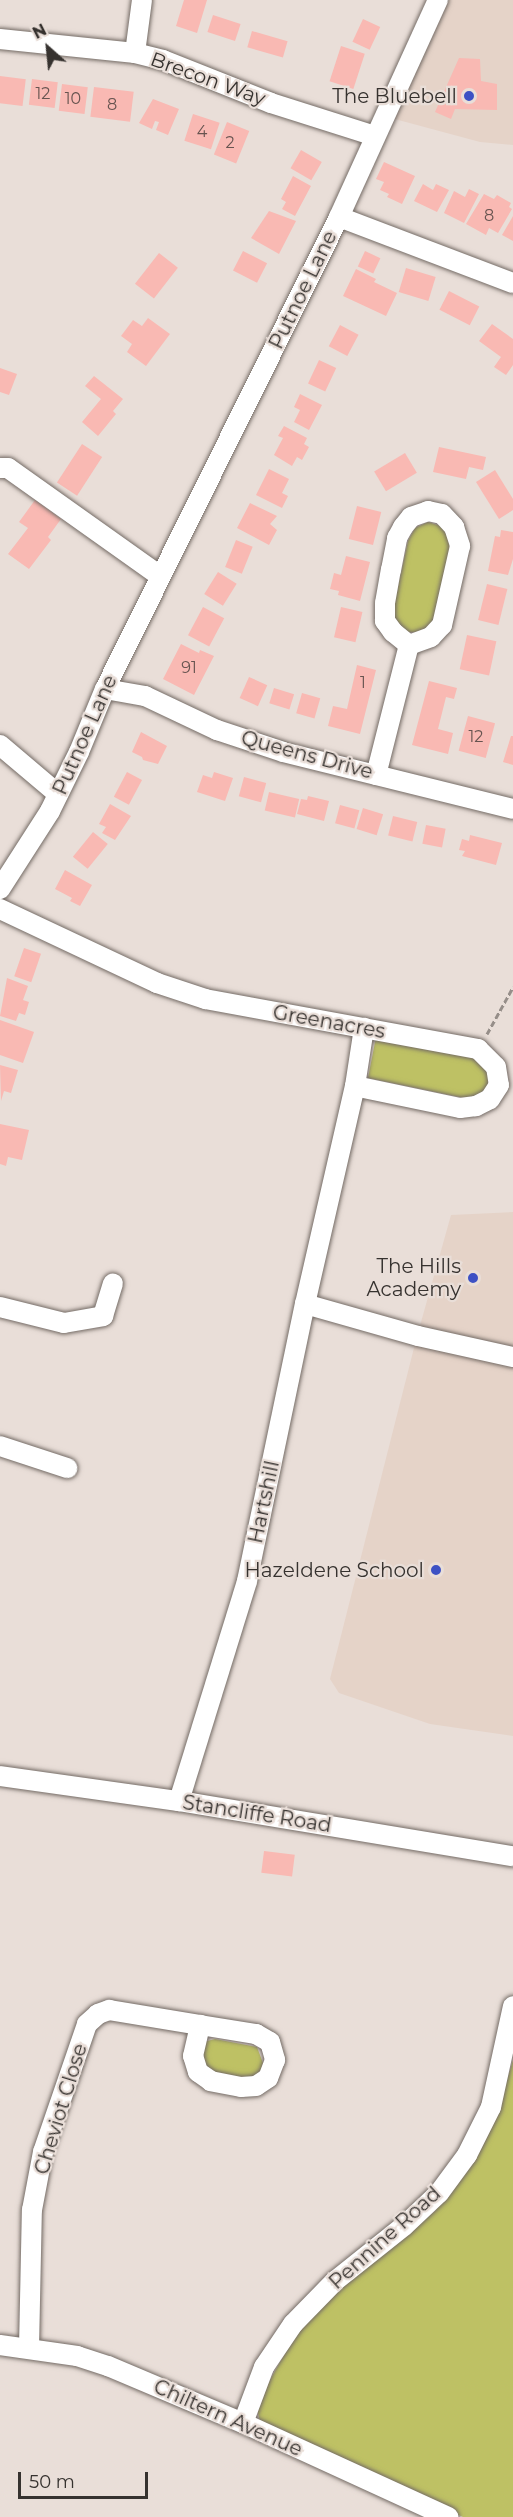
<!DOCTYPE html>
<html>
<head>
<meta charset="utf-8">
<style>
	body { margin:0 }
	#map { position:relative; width:513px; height:2517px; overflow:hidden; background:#e9ded8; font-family:Montserrat,sans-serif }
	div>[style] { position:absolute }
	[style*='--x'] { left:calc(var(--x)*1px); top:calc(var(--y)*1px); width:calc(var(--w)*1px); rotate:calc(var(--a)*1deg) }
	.built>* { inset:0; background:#e5d3c8 }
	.green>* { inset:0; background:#bec164 }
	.building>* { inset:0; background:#f9b9b3; transform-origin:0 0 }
	.path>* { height:3px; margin-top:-1.5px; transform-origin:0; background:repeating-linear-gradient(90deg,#968e89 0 6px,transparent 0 9px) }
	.roads { filter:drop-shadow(0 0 2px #746b65) drop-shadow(0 0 2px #746b65) }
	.minor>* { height:20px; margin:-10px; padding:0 10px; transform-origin:10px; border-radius:10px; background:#fff }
	.dots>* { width:16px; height:16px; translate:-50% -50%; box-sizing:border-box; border:3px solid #e9ded8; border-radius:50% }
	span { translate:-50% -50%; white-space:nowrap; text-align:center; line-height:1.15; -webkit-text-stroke:4.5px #e9ded8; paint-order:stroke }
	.number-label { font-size:16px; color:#675450 }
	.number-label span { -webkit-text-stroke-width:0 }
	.street-label { font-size:20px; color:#36322f }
	.poi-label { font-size:20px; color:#36322f }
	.right { translate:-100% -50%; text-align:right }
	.north { position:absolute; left:18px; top:18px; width:60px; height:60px; -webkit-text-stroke:4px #e9ded8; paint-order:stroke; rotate:333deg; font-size:16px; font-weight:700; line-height:24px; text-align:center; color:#36322f }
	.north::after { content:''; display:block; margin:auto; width:21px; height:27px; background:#36322f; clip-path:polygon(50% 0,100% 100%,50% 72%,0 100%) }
	.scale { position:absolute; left:18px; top:2472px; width:130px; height:27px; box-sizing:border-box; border:3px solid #36322f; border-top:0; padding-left:8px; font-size:18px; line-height:21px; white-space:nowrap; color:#36322f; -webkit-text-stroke:4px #e9ded8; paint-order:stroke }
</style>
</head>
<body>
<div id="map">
	<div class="built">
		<div style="clip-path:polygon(442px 0,513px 0,513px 145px,480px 142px,391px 118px)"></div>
		<div style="clip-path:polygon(513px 1212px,513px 1736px,430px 1724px,339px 1693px,330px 1679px,416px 1340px,451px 1215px)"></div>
	</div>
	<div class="green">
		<div style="clip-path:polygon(428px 522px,444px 527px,452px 548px,436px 618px,423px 632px,405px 632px,393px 615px,394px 605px,408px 541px,415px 528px)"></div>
		<div style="clip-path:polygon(376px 1037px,474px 1055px,485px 1061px,490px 1085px,482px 1094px,469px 1099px,368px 1078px)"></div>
		<div style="clip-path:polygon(215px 2039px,257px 2047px,263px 2063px,260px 2075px,253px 2083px,203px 2076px,203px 2042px)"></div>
		<div style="clip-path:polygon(513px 2060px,513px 2517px,463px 2517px,262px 2430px,256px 2405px,298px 2330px,356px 2275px,435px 2211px,474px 2157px,499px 2107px)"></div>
	</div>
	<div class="building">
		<div style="clip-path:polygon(184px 0,207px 0,197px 33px,176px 26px)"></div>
		<div style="left:213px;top:15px;width:29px;height:18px;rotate:18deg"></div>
		<div style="left:363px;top:19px;width:19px;height:25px;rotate:25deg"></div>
		<div style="left:252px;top:31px;width:37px;height:17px;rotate:16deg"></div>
		<div style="left:341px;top:46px;width:25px;height:37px;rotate:18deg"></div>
		<div style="clip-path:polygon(459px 58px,480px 59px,481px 81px,497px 84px,497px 110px,455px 109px,451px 119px,435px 112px)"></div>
		<div style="left:0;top:76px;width:26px;height:27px;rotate:7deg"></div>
		<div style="left:32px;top:79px;width:26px;height:26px;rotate:7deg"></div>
		<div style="left:62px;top:84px;width:26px;height:27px;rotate:7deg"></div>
		<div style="left:94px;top:87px;width:40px;height:30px;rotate:7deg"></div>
		<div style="clip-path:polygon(153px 99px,179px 109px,168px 135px,156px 130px,159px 122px,155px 121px,152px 129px,139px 123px)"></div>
		<div style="left:193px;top:114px;width:28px;height:28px;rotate:18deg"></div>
		<div style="left:227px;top:122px;width:24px;height:35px;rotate:22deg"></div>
		<div style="left:301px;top:150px;width:24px;height:21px;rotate:30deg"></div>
		<div style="clip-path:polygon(384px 162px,415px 176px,402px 204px,387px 197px,389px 194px,380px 190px,384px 182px,376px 179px)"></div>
		<div style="clip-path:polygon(293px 176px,311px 186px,295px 216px,282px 209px,286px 202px,281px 199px)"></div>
		<div style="clip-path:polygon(423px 184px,433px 190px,436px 184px,449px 190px,437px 212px,414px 201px)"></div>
		<div style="clip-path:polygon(469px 189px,479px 194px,464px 223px,444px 213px,454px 191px,465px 197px)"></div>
		<div style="clip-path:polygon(484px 194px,494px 199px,497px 195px,511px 203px,509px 207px,512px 209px,498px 233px,489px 228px,486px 235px,466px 224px)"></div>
		<div style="clip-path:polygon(269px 211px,296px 221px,279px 254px,251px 238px)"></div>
		<div style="clip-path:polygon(513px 216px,513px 241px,502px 235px)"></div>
		<div style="left:243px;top:251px;width:27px;height:22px;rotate:27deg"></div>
		<div style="left:365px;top:251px;width:17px;height:17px;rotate:25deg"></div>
		<div style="left:159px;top:253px;width:24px;height:39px;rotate:38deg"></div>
		<div style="left:406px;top:268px;width:31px;height:25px;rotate:17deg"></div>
		<div style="clip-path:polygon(356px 269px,376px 279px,374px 282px,397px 293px,386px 316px,343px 296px)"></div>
		<div style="left:449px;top:291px;width:34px;height:21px;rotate:27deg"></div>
		<div style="clip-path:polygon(148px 318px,170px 334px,146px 366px,127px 352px,132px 344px,121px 336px,133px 320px,142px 326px)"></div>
		<div style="clip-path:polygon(492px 324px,513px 339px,513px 365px,506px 375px,494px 367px,501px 357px,479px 341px)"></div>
		<div style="left:340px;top:325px;width:21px;height:24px;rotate:28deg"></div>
		<div style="left:319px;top:360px;width:19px;height:26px;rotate:25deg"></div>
		<div style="clip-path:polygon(0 368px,17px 374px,9px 395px,0 392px)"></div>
		<div style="clip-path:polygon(94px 376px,123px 399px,113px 411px,116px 414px,98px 436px,82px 422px,101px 399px,85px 386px)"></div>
		<div style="clip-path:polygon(300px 394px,322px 405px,309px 430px,294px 422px,300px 410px,294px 407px)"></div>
		<div style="clip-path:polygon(284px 426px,307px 438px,304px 444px,309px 447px,302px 460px,297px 457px,292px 466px,274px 455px,283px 438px,278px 436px)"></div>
		<div style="left:82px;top:444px;width:24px;height:46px;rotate:33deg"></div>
		<div style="clip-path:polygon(439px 447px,486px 457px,483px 470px,469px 467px,466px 479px,433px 472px)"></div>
		<div style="left:405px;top:453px;width:23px;height:36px;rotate:59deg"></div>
		<div style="clip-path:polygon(269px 469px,289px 479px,282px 493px,288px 496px,282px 508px,256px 495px)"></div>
		<div style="clip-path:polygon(495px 470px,513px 499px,513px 510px,499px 519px,476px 482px)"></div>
		<div style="clip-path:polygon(35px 500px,61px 519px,48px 537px,51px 540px,29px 569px,8px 554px,28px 528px,19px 522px)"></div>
		<div style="clip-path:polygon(250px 503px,277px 516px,270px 524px,277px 530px,269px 545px,237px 528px)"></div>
		<div style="left:357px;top:506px;width:25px;height:34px;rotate:14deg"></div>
		<div style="clip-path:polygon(501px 530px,513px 532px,513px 559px,508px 575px,488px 571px,495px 536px,500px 537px)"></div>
		<div style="left:236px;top:540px;width:18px;height:29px;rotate:22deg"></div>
		<div style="clip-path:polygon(346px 556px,370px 562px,360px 601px,338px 595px,339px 591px,330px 589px,334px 573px,341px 575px)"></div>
		<div style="left:218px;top:572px;width:22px;height:26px;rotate:32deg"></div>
		<div style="left:487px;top:584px;width:21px;height:37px;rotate:14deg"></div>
		<div style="left:203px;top:607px;width:24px;height:32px;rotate:28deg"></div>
		<div style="left:341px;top:607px;width:22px;height:31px;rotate:13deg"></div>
		<div style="left:467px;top:635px;width:30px;height:35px;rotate:12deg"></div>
		<div style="clip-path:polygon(181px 644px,199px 653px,200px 650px,214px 656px,194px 695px,163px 679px)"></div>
		<div style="clip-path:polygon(357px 665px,376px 670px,360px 734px,328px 726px,333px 706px,347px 709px)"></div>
		<div style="left:249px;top:677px;width:20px;height:23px;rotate:24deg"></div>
		<div style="clip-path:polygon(429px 681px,457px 688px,454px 699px,446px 697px,438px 729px,453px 733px,448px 754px,412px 745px)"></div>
		<div style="left:274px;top:688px;width:21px;height:16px;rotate:17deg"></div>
		<div style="left:302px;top:693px;width:19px;height:21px;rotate:16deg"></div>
		<div style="left:468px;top:716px;width:28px;height:36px;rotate:15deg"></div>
		<div style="clip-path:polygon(141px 732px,167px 746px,158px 764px,143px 760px,142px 757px,132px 752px)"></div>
		<div style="clip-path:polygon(511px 736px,513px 736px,513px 765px,503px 762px)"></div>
		<div style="left:127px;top:772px;width:17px;height:28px;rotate:28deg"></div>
		<div style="clip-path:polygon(214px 772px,233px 778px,225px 801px,197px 792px,203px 775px,212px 778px)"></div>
		<div style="left:244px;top:777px;width:23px;height:20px;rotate:15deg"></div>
		<div style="left:269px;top:792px;width:31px;height:19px;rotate:13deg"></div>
		<div style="clip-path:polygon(308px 796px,329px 801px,324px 821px,297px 814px,301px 799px,307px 800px)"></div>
		<div style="clip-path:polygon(110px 804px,131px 816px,115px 840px,102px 833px,106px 827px,99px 824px)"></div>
		<div style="left:340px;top:805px;width:20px;height:19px;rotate:15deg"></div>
		<div style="left:363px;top:808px;width:21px;height:22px;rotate:17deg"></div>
		<div style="left:393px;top:816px;width:25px;height:20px;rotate:14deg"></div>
		<div style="left:426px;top:825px;width:20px;height:19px;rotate:11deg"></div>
		<div style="left:93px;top:832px;width:19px;height:32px;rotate:39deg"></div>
		<div style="clip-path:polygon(470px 835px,502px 843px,496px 865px,462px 856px,465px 851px,459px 850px,462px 839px,469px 841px)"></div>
		<div style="clip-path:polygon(65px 870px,92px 885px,80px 906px,70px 901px,72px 898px,55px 889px)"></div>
		<div style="left:24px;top:948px;width:18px;height:30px;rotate:19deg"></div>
		<div style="clip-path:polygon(7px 978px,28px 986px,23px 1000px,29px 1002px,25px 1015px,19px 1013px,16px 1021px,0 1016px)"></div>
		<div style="clip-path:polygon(0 1020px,34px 1032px,23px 1063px,0 1055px)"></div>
		<div style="clip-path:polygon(0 1065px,18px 1070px,11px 1093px,4px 1091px,1px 1101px)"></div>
		<div style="clip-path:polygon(0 1124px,29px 1130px,22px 1160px,8px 1157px,6px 1166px,0 1164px)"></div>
		<div style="left:264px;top:1851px;width:31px;height:22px;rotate:7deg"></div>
	</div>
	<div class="path">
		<div style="--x:487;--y:1034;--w:54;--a:-61"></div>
	</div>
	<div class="roads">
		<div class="minor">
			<div style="--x:0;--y:39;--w:136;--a:5.9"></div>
			<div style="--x:135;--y:53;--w:29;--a:14"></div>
			<div style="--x:163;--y:60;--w:116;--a:21.7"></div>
			<div style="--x:271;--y:103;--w:109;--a:17.6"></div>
			<div style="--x:135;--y:53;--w:53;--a:-82.5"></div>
			<div style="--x:339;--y:217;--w:186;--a:20.8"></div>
			<div style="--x:0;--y:468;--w:8;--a:0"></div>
			<div style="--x:8;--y:468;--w:186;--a:35.4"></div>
			<div style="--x:105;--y:689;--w:41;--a:9.9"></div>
			<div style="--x:145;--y:696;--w:80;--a:25.3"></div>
			<div style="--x:217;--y:730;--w:70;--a:18.4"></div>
			<div style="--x:283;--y:752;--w:237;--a:13.9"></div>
			<div style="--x:0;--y:745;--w:76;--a:40.2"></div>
			<div style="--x:376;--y:775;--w:134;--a:-75.8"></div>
			<div style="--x:409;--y:645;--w:21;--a:-141"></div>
			<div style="--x:393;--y:632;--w:14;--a:-126"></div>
			<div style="--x:385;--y:621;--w:18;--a:-90"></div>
			<div style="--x:385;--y:603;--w:34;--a:-80"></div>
			<div style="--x:391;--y:570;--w:33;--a:-79"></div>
			<div style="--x:397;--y:538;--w:13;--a:-61"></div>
			<div style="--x:403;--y:527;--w:13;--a:-51"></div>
			<div style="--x:411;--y:517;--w:18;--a:-19"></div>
			<div style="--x:428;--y:511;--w:14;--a:12"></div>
			<div style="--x:442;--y:514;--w:18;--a:47"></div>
			<div style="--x:454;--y:527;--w:20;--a:72"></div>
			<div style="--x:460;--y:546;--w:81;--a:102.8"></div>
			<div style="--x:442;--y:625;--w:16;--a:133"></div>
			<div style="--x:431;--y:637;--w:23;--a:160"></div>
			<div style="--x:0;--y:889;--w:93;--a:-57.3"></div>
			<div style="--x:50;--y:811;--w:66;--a:-63.8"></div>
			<div style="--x:79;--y:752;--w:68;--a:-67.6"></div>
			<div style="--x:105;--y:689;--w:527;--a:-63.63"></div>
			<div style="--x:339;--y:217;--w:239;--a:-65.5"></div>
			<div style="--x:0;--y:909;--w:174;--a:25.2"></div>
			<div style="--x:157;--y:983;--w:51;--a:18.4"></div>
			<div style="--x:205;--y:999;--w:278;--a:10.4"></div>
			<div style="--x:478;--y:1049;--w:25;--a:45"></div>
			<div style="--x:496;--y:1067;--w:18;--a:81"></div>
			<div style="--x:499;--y:1085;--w:17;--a:123"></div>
			<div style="--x:490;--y:1099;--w:16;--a:153"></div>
			<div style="--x:476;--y:1106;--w:16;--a:173"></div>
			<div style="--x:460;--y:1108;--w:107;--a:-168.2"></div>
			<div style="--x:305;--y:1304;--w:117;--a:15.8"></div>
			<div style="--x:418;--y:1336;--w:97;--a:12.5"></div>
			<div style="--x:0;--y:1307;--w:66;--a:14"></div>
			<div style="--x:64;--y:1323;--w:40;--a:-10"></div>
			<div style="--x:103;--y:1316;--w:34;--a:-73"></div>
			<div style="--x:0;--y:1446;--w:71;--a:18.2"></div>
			<div style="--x:0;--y:1776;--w:181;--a:8"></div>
			<div style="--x:179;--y:1801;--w:338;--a:9.4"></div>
			<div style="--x:179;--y:1801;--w:230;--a:-72.8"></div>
			<div style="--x:247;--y:1581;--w:283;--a:-78.2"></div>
			<div style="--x:305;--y:1304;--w:224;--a:-77.1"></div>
			<div style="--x:355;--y:1086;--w:59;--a:-81.2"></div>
			<div style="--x:200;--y:2025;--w:57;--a:9.1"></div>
			<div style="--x:256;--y:2034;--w:16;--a:30"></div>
			<div style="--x:270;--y:2042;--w:19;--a:74"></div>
			<div style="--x:275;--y:2060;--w:19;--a:111"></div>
			<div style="--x:268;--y:2078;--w:14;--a:146"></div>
			<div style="--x:256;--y:2086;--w:15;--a:176"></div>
			<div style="--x:241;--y:2087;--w:31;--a:-169"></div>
			<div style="--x:211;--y:2081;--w:16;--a:-145"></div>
			<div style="--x:198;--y:2072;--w:17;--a:-107"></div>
			<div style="--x:193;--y:2056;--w:32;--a:-77"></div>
			<div style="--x:0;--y:2345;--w:78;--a:8.1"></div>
			<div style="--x:77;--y:2356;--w:33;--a:18"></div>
			<div style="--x:108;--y:2366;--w:147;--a:22.9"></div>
			<div style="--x:243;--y:2423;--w:226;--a:24.6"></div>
			<div style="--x:29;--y:2348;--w:138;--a:-88.8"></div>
			<div style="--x:32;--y:2210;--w:59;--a:-79.3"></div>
			<div style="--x:43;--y:2152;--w:135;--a:-71"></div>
			<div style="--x:87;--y:2024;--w:15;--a:-42"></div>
			<div style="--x:98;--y:2014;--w:12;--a:-20"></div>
			<div style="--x:109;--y:2010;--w:92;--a:9.4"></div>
			<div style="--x:243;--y:2423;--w:60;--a:-69.4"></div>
			<div style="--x:264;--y:2367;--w:52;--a:-56"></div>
			<div style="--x:293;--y:2324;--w:60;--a:-45.7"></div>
			<div style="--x:335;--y:2281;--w:88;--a:-38.6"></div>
			<div style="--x:404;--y:2226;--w:48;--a:-43.3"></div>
			<div style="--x:439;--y:2193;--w:47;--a:-53.6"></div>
			<div style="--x:467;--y:2155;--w:54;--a:-63.4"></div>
			<div style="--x:491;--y:2107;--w:103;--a:-77.7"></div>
		</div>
	</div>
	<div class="dots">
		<div style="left:469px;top:96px;background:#3d51c4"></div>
		<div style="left:473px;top:1278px;background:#3d51c4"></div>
		<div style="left:436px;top:1570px;background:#3d51c4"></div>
	</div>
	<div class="number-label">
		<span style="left:43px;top:94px">12</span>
		<span style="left:73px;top:99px">10</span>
		<span style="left:112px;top:105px">8</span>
		<span style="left:202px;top:132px">4</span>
		<span style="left:230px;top:143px">2</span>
		<span style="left:489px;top:216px">8</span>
		<span style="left:189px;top:668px">91</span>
		<span style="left:363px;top:683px">1</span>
		<span style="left:476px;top:737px">12</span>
	</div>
	<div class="street-label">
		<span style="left:208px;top:79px;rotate:20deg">Brecon Way</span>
		<span style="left:303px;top:290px;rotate:-64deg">Putnoe Lane</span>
		<span style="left:85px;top:735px;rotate:-66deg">Putnoe Lane</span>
		<span style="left:307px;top:755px;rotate:15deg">Queens Drive</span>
		<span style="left:329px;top:1022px;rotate:10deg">Greenacres</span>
		<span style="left:264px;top:1502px;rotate:-78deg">Hartshill</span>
		<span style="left:257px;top:1814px;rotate:9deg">Stancliffe Road</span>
		<span style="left:61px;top:2109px;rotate:-73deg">Cheviot Close</span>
		<span style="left:385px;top:2238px;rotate:-42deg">Pennine Road</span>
		<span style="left:228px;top:2418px;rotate:24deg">Chiltern Avenue</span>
	</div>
	<div class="poi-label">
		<span class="right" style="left:457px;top:96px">The Bluebell</span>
		<span class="right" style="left:461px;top:1278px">The Hills<br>Academy</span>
		<span class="right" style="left:424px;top:1570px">Hazeldene School</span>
	</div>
	<div class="north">N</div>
	<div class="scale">50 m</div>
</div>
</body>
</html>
